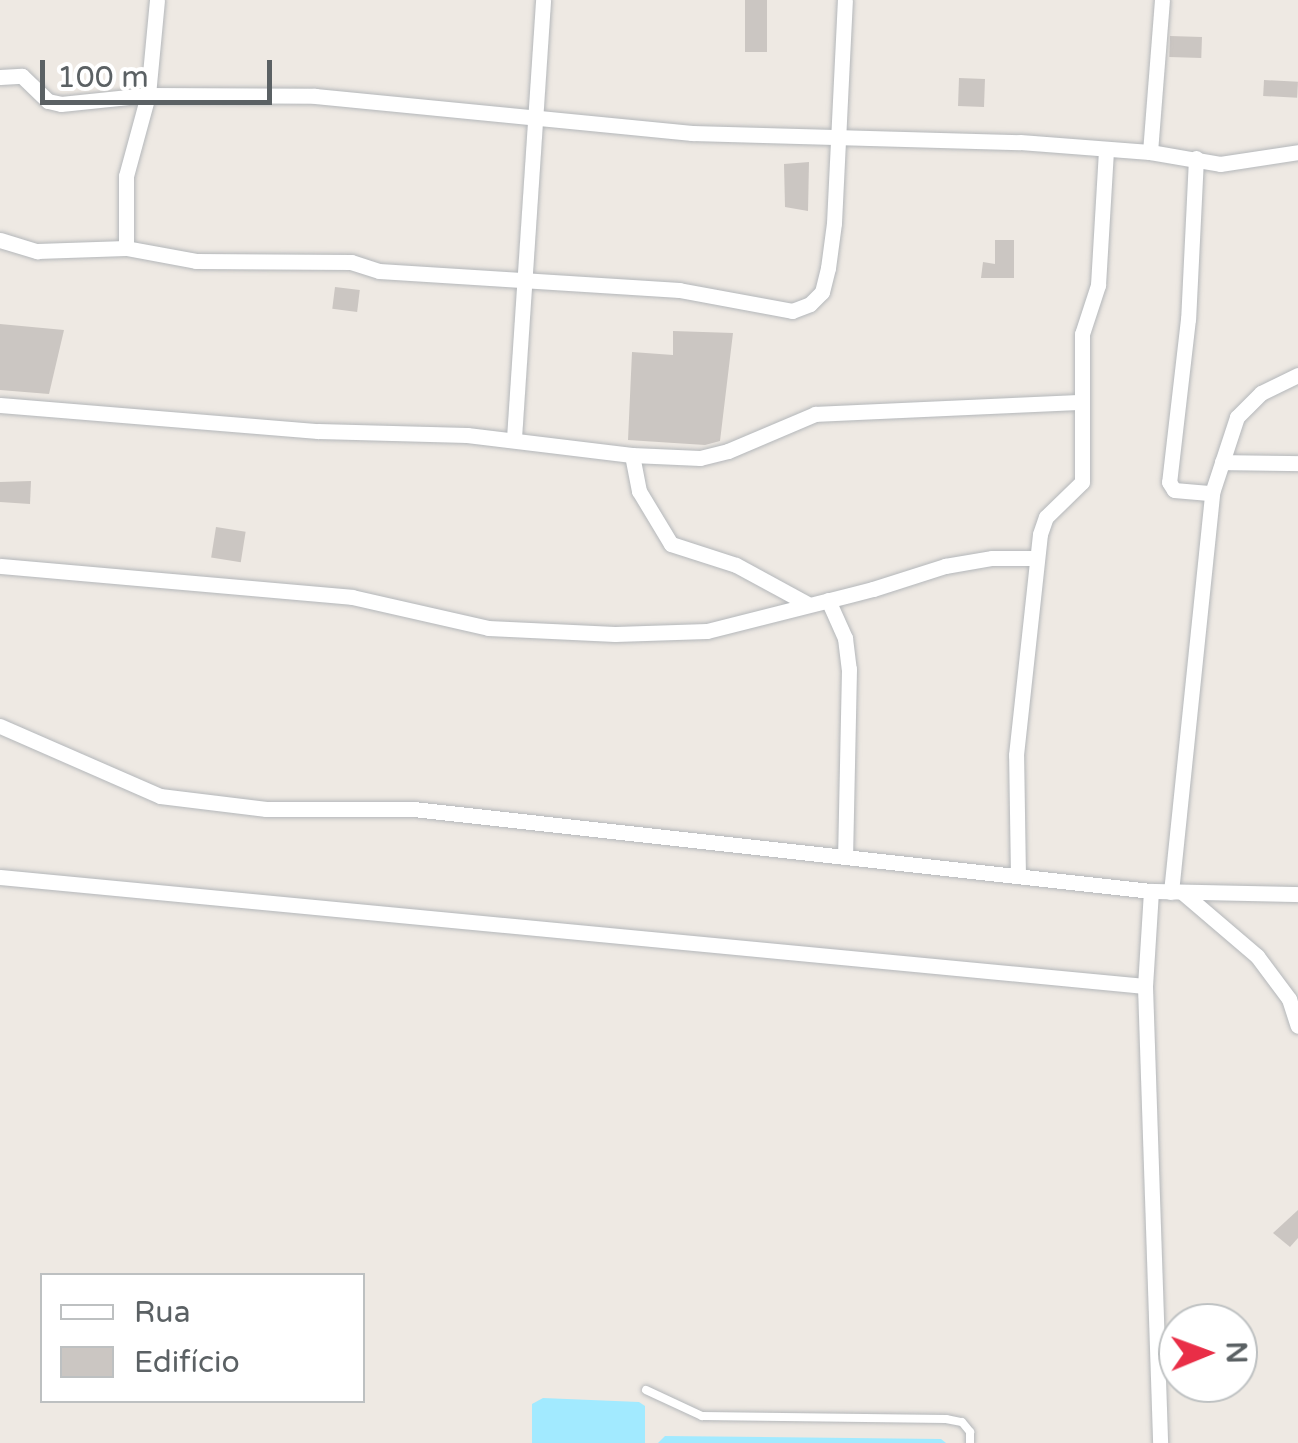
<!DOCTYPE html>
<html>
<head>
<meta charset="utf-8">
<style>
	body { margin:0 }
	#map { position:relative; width:1298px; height:1443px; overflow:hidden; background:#eee9e3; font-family:"Varela Round",sans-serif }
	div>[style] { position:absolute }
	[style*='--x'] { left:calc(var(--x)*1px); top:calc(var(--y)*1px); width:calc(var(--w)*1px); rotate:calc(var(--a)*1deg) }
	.water>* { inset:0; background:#a2eaff }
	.building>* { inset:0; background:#cbc6c2; transform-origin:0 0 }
	.roads { filter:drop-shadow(0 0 2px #b4b7ba) drop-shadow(0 0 2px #b4b7ba) }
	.lane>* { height:8px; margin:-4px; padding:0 4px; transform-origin:4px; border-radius:4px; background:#fff }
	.street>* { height:15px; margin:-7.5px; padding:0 7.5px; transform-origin:7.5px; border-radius:7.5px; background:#fff }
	span { translate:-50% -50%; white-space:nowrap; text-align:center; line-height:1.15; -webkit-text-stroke:8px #fff; paint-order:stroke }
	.legend { position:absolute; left:40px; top:1273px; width:325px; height:130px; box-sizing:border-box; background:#fff; border:2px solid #bdc0c1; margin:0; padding:12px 18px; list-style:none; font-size:30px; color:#5b6164 }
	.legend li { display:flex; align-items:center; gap:20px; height:50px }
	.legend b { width:50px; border:2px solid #bdc0c1 }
	.north { position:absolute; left:1158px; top:1303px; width:100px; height:100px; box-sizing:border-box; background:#fff; border:2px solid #bdc0c1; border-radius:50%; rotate:89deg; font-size:28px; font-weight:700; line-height:40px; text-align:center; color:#5b6164 }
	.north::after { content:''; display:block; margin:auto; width:35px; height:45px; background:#e92e47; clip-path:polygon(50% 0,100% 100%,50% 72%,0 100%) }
	.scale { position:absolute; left:40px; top:60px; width:232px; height:45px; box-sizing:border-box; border:5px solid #5b6164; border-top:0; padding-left:12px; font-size:30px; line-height:35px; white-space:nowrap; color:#5b6164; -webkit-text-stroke:8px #fff; paint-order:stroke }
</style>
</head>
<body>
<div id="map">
	<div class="water">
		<div style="clip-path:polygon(543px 1398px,639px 1402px,645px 1406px,645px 1443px,532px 1443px,532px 1404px)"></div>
		<div style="clip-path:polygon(665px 1436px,941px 1439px,946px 1443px,658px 1443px)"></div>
	</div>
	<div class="building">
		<div style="left:745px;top:0;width:22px;height:52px"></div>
		<div style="left:1170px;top:36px;width:32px;height:21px;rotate:2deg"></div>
		<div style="left:959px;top:78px;width:26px;height:28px;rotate:2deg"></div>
		<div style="left:1264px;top:80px;width:34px;height:16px;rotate:3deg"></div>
		<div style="clip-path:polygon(809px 162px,808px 211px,785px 207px,784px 164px)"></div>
		<div style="clip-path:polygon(995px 240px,1014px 240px,1014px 278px,981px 278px,983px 262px,995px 264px)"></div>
		<div style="left:335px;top:287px;width:25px;height:22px;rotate:7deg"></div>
		<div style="clip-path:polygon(0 324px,64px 330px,49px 394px,0 390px)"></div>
		<div style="clip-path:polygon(673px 331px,733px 333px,720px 441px,705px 445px,628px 440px,632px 352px,673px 355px)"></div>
		<div style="clip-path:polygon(31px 481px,30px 504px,0 502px,0 482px)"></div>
		<div style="left:216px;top:527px;width:30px;height:31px;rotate:9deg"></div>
		<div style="clip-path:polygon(1298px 1210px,1298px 1238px,1290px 1247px,1273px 1233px)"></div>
	</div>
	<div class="roads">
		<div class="lane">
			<div style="--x:646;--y:1390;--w:62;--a:24.9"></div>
			<div style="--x:702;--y:1416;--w:244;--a:0.7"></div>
			<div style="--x:946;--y:1419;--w:16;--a:11"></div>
			<div style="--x:962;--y:1422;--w:13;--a:51"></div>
			<div style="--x:970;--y:1432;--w:11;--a:90"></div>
		</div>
		<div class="street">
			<div style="--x:0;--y:77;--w:22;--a:-3"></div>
			<div style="--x:22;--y:76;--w:36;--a:44"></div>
			<div style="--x:48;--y:101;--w:13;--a:13"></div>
			<div style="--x:61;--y:104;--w:87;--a:-5.9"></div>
			<div style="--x:148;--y:95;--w:167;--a:0.3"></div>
			<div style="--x:315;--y:96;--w:379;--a:5.6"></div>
			<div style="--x:692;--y:133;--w:328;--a:1.6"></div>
			<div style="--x:1020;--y:142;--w:130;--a:4.4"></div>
			<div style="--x:1150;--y:152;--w:71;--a:9.7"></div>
			<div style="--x:1220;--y:164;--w:79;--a:-8.7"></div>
			<div style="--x:1150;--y:152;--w:152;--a:-85.5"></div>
			<div style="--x:1196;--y:158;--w:161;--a:92.8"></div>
			<div style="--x:1188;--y:319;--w:164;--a:96.6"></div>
			<div style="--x:1169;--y:482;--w:9;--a:58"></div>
			<div style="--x:1174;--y:490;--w:38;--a:5"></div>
			<div style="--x:0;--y:240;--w:39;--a:17"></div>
			<div style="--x:37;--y:251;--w:89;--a:-1.9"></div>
			<div style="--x:126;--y:248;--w:71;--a:10.5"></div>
			<div style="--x:196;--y:261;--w:155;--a:0.4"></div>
			<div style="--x:351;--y:262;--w:29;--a:18"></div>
			<div style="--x:379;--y:271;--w:301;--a:3.6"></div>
			<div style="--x:679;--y:290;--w:115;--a:10.5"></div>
			<div style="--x:792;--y:311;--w:19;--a:-21"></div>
			<div style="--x:810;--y:304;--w:17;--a:-45"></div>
			<div style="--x:822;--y:292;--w:25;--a:-76"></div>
			<div style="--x:828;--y:268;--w:45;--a:-82.4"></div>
			<div style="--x:834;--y:223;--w:223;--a:-87.2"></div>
			<div style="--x:126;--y:248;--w:72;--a:-90"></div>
			<div style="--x:126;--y:176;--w:84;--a:-74.8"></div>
			<div style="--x:148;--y:95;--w:95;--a:-84.6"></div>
			<div style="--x:0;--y:405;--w:319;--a:4.7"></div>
			<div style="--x:318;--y:431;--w:149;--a:1.5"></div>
			<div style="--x:467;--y:435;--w:166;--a:6.9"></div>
			<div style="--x:632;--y:455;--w:68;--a:2.5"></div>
			<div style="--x:700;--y:458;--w:29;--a:-14"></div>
			<div style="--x:728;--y:451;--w:95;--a:-23"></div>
			<div style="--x:815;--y:414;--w:267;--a:-2.6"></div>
			<div style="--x:514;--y:438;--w:439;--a:-86.2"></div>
			<div style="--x:632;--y:455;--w:37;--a:79"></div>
			<div style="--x:639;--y:491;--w:62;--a:58.9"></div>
			<div style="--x:671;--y:544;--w:68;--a:17.9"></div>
			<div style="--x:736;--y:565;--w:80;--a:28.5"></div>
			<div style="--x:1222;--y:462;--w:76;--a:0.8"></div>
			<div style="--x:0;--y:566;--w:353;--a:5"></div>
			<div style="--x:352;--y:597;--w:139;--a:12.8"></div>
			<div style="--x:488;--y:628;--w:127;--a:2.7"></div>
			<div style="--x:615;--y:634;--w:92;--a:-1.9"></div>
			<div style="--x:707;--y:631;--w:171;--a:-14.2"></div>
			<div style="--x:873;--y:589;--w:76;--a:-17.7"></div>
			<div style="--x:945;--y:566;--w:48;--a:-9.7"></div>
			<div style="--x:992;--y:558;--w:45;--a:0"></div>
			<div style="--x:828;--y:600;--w:42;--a:65.9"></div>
			<div style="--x:845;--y:638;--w:31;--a:83"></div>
			<div style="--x:849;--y:669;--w:187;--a:91.2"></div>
			<div style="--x:0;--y:726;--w:175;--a:23.6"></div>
			<div style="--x:160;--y:796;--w:107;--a:7"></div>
			<div style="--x:266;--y:809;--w:147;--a:0"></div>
			<div style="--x:413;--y:809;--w:743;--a:6.34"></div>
			<div style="--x:1151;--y:891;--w:147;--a:1.2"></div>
			<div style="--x:1018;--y:876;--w:121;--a:-90.9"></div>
			<div style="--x:1016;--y:755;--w:222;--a:-83.8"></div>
			<div style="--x:1040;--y:534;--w:18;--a:-71"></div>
			<div style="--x:1046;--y:517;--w:50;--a:-44.2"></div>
			<div style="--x:1082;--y:482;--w:148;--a:-90"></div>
			<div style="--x:1082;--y:334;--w:52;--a:-71.9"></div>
			<div style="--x:1098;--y:285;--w:135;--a:-86.6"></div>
			<div style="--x:0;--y:877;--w:1150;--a:5.44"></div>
			<div style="--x:1151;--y:891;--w:95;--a:93.6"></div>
			<div style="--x:1145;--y:986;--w:457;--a:88.1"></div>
			<div style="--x:1171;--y:892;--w:401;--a:-84.1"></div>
			<div style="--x:1212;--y:493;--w:80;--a:-71.8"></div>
			<div style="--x:1237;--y:417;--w:34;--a:-45"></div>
			<div style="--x:1261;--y:393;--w:41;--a:-25.9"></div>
			<div style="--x:1182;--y:892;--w:99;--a:40.5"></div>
			<div style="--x:1257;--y:956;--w:54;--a:53.3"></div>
			<div style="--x:1289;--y:999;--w:28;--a:72"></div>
		</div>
	</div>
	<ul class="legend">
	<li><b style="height:12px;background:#fff"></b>Rua</li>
	<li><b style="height:28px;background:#cbc6c2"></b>Edifício</li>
	</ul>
	<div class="north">N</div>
	<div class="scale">100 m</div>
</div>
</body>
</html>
